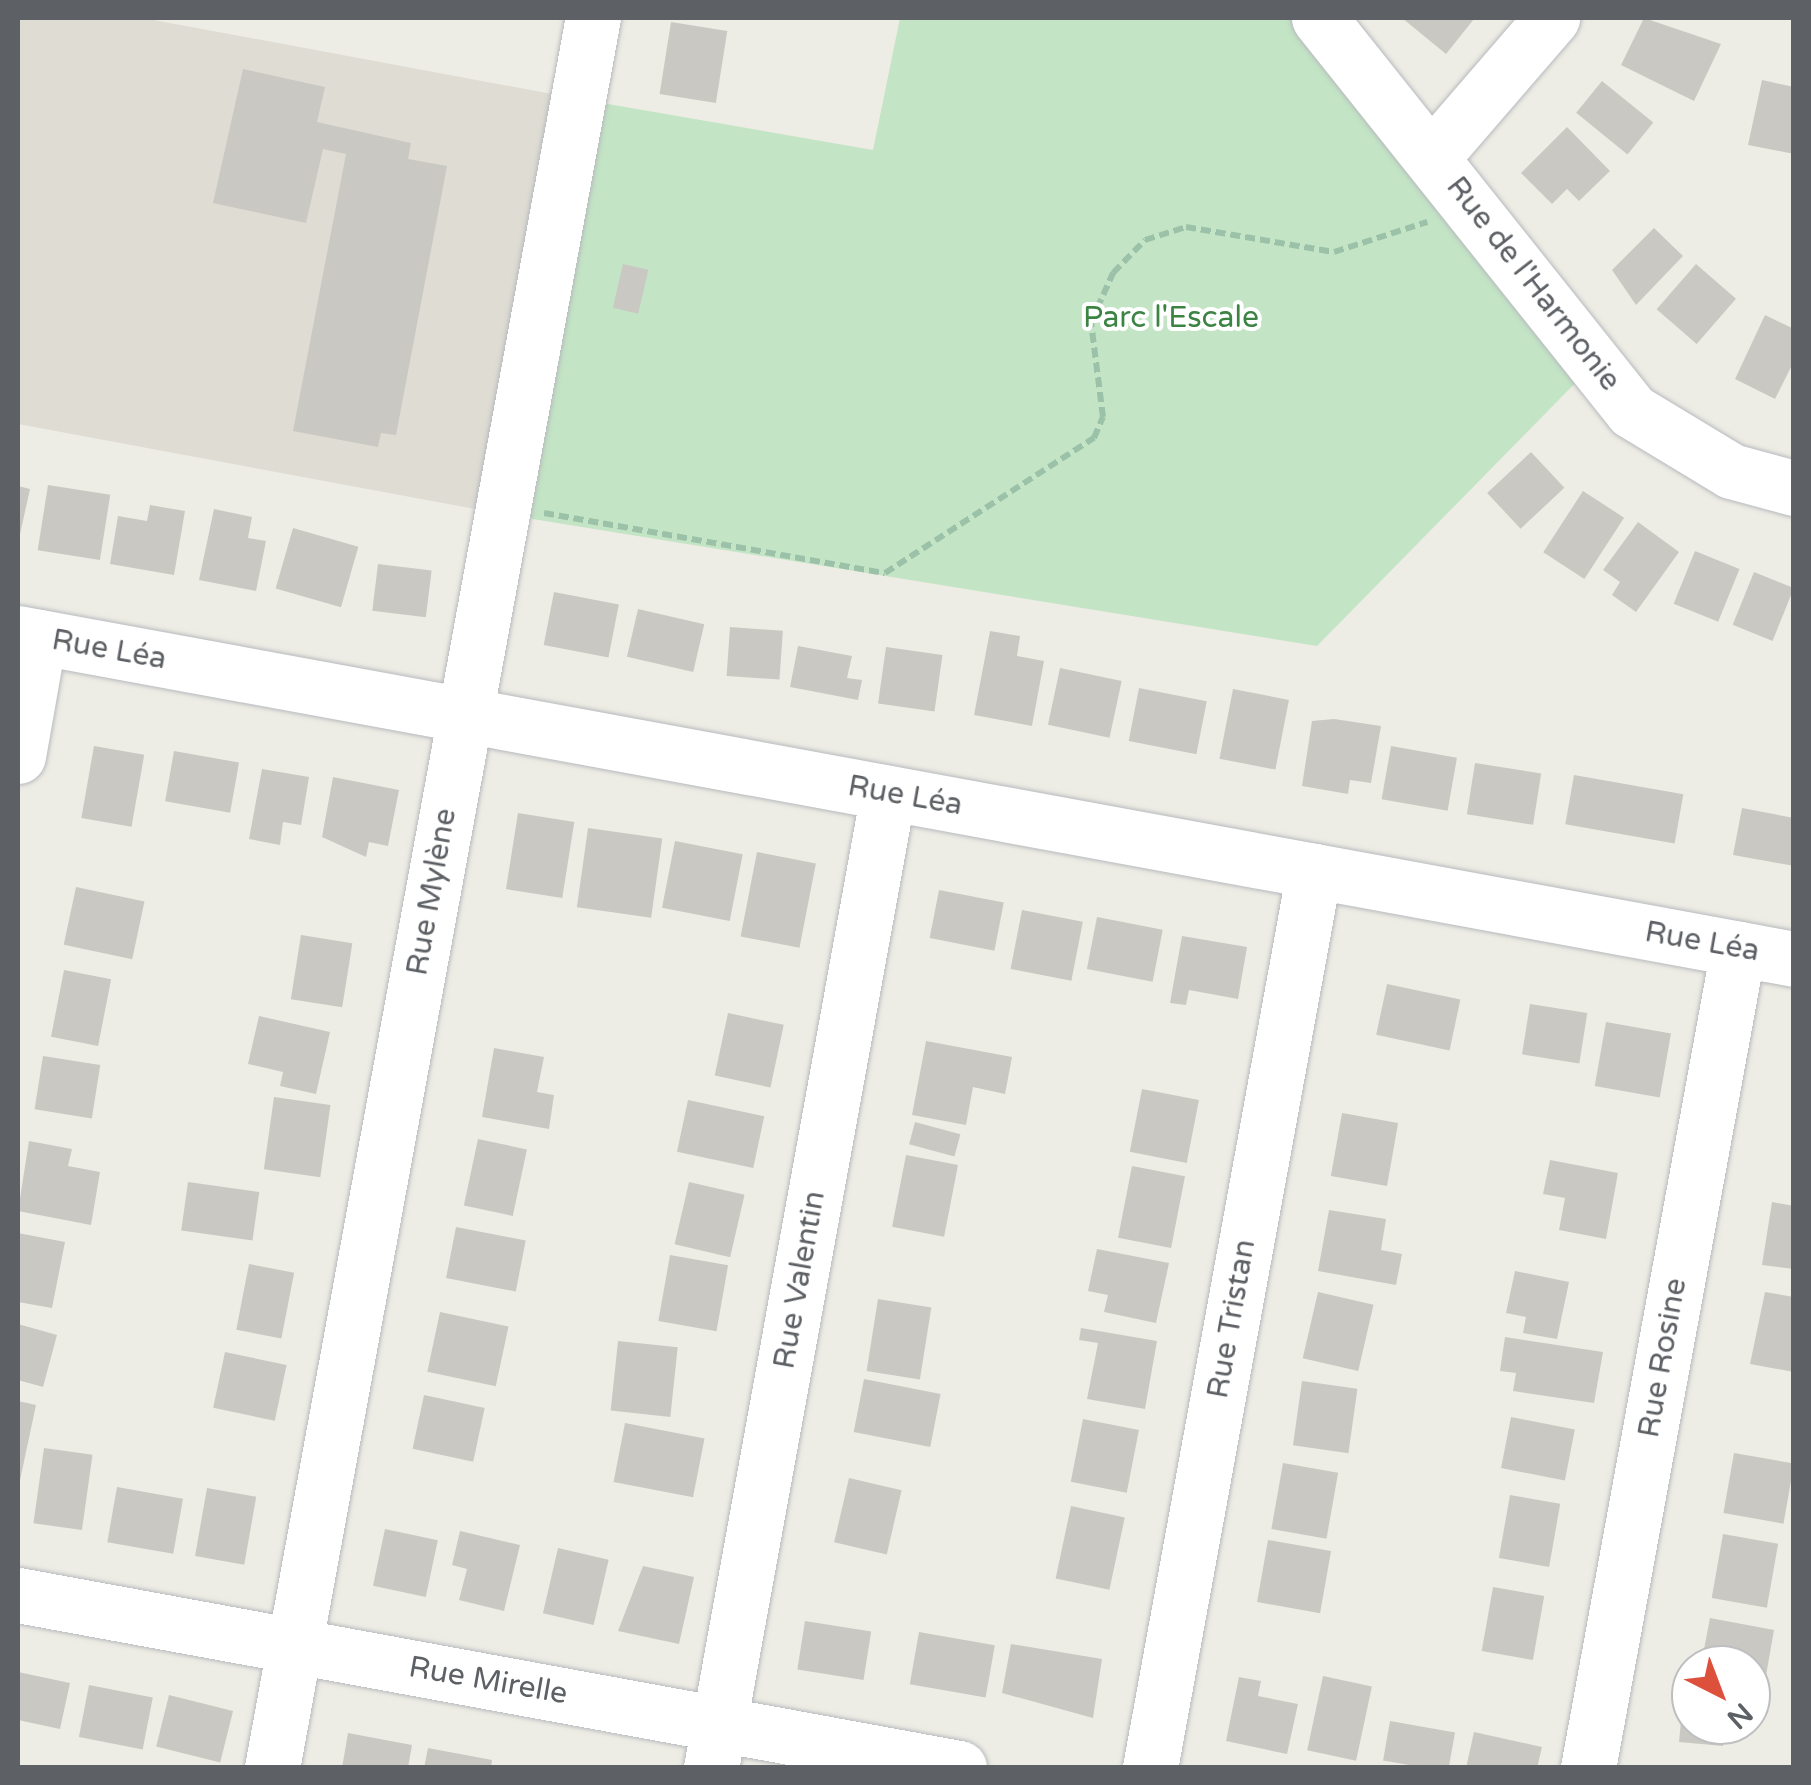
<!DOCTYPE html>
<html>
<head>
<meta charset="utf-8">
<style>
	body { margin:0 }
	#map { position:relative; width:1811px; height:1785px; overflow:hidden; background:#eeede5; font-family:"Varela Round",sans-serif }
	div>[style] { position:absolute }
	[style*='--x'] { left:calc(var(--x)*1px); top:calc(var(--y)*1px); width:calc(var(--w)*1px); rotate:calc(var(--a)*1deg) }
	.education>* { inset:0; background:#dedcd3 }
	.green>* { inset:0; background:#c3e4c5 }
	.building>* { inset:0; background:#cac8c2; transform-origin:0 0 }
	.path>* { height:6px; margin-top:-3px; transform-origin:0; background:repeating-linear-gradient(90deg,#9bc2a8 0 10px,transparent 0 15px) }
	.roads { filter:drop-shadow(0 0 2px #b7babe) drop-shadow(0 0 2px #b7babe) }
	.minor>* { height:55px; margin:-27.5px; padding:0 27.5px; transform-origin:27.5px; border-radius:27.5px; background:#fff }
	span { translate:-50% -50%; white-space:nowrap; text-align:center; line-height:1.15; -webkit-text-stroke:8px #fff; paint-order:stroke }
	.street-label { font-size:30px; color:#5d6064 }
	.park-label { font-size:30px; color:#3c8443 }
	.frame { position:absolute; inset:0; border:20px solid #5d6064; pointer-events:none }
	.north { position:absolute; left:1671px; top:1645px; width:100px; height:100px; box-sizing:border-box; background:#fff; border:2px solid #bebfc1; border-radius:50%; rotate:138deg; font-size:28px; font-weight:700; line-height:40px; text-align:center; color:#5d6064 }
	.north::after { content:''; display:block; margin:auto; width:35px; height:45px; background:#dd503c; clip-path:polygon(50% 0,100% 100%,50% 72%,0 100%) }
</style>
</head>
<body>
<div id="map">
	<div class="education">
		<div style="clip-path:polygon(18px 18px,143px 18px,579px 99px,502px 514px,18px 424px)"></div>
	</div>
	<div class="green">
		<div style="clip-path:polygon(900px 18px,1319px 18px,1595px 363px,1317px 646px,502px 514px,579px 99px,873px 150px)"></div>
	</div>
	<div class="building">
		<div style="clip-path:polygon(1402px 18px,1472px 18px,1474px 19px,1446px 54px)"></div>
		<div style="clip-path:polygon(1644px 18px,1721px 44px,1694px 101px,1621px 65px)"></div>
		<div style="left:671px;top:22px;width:57px;height:73px;rotate:9deg"></div>
		<div style="clip-path:polygon(243px 69px,325px 87px,317px 122px,411px 143px,408px 159px,447px 166px,396px 435px,381px 433px,378px 447px,293px 431px,346px 154px,323px 149px,306px 223px,213px 203px)"></div>
		<div style="clip-path:polygon(1762px 80px,1794px 87px,1794px 154px,1748px 145px)"></div>
		<div style="left:1602px;top:81px;width:66px;height:41px;rotate:39deg"></div>
		<div style="clip-path:polygon(1567px 127px,1610px 171px,1579px 201px,1567px 189px,1552px 204px,1521px 173px)"></div>
		<div style="clip-path:polygon(1654px 228px,1683px 256px,1636px 305px,1612px 270px)"></div>
		<div style="left:623px;top:264px;width:26px;height:45px;rotate:13deg"></div>
		<div style="left:1696px;top:264px;width:53px;height:60px;rotate:41deg"></div>
		<div style="clip-path:polygon(1765px 315px,1794px 329px,1794px 361px,1775px 399px,1735px 379px)"></div>
		<div style="left:1531px;top:452px;width:49px;height:60px;rotate:47deg"></div>
		<div style="left:48px;top:485px;width:63px;height:66px;rotate:9deg"></div>
		<div style="clip-path:polygon(18px 486px,30px 489px,19px 539px,18px 539px)"></div>
		<div style="left:1583px;top:491px;width:49px;height:73px;rotate:33deg"></div>
		<div style="clip-path:polygon(150px 505px,185px 511px,174px 575px,110px 564px,118px 516px,147px 521px)"></div>
		<div style="clip-path:polygon(214px 509px,252px 517px,248px 538px,266px 541px,256px 591px,199px 580px)"></div>
		<div style="clip-path:polygon(1638px 522px,1679px 552px,1636px 612px,1612px 595px,1620px 582px,1603px 570px)"></div>
		<div style="left:293px;top:528px;width:68px;height:63px;rotate:16deg"></div>
		<div style="left:1695px;top:551px;width:48px;height:57px;rotate:22deg"></div>
		<div style="left:378px;top:564px;width:54px;height:47px;rotate:7deg"></div>
		<div style="left:1754px;top:572px;width:43px;height:57px;rotate:22deg"></div>
		<div style="left:554px;top:592px;width:66px;height:54px;rotate:11deg"></div>
		<div style="left:638px;top:609px;width:68px;height:49px;rotate:13deg"></div>
		<div style="left:730px;top:627px;width:53px;height:49px;rotate:4deg"></div>
		<div style="clip-path:polygon(990px 631px,1020px 636px,1017px 656px,1044px 661px,1032px 726px,974px 715px)"></div>
		<div style="clip-path:polygon(798px 646px,852px 656px,847px 678px,862px 680px,858px 700px,790px 687px)"></div>
		<div style="left:886px;top:647px;width:57px;height:57px;rotate:8deg"></div>
		<div style="left:1060px;top:668px;width:63px;height:58px;rotate:12deg"></div>
		<div style="left:1139px;top:688px;width:69px;height:54px;rotate:11deg"></div>
		<div style="left:1233px;top:689px;width:57px;height:71px;rotate:11deg"></div>
		<div style="clip-path:polygon(1334px 719px,1381px 726px,1371px 783px,1350px 780px,1348px 794px,1302px 786px,1312px 721px)"></div>
		<div style="left:94px;top:746px;width:51px;height:73px;rotate:10deg"></div>
		<div style="left:1391px;top:746px;width:67px;height:54px;rotate:10deg"></div>
		<div style="left:174px;top:751px;width:66px;height:51px;rotate:10deg"></div>
		<div style="left:1475px;top:763px;width:67px;height:52px;rotate:9deg"></div>
		<div style="clip-path:polygon(262px 769px,309px 777px,301px 825px,283px 822px,280px 845px,249px 839px)"></div>
		<div style="left:1574px;top:775px;width:111px;height:50px;rotate:10deg"></div>
		<div style="clip-path:polygon(333px 777px,399px 790px,388px 846px,369px 842px,366px 857px,322px 837px)"></div>
		<div style="clip-path:polygon(1742px 808px,1794px 818px,1794px 866px,1733px 855px)"></div>
		<div style="left:518px;top:813px;width:57px;height:77px;rotate:9deg"></div>
		<div style="left:588px;top:828px;width:75px;height:80px;rotate:8deg"></div>
		<div style="left:675px;top:841px;width:69px;height:68px;rotate:11deg"></div>
		<div style="left:757px;top:852px;width:60px;height:86px;rotate:11deg"></div>
		<div style="left:76px;top:887px;width:70px;height:59px;rotate:12deg"></div>
		<div style="left:939px;top:890px;width:66px;height:49px;rotate:11deg"></div>
		<div style="left:1022px;top:910px;width:62px;height:60px;rotate:11deg"></div>
		<div style="left:1097px;top:917px;width:67px;height:53px;rotate:11deg"></div>
		<div style="left:301px;top:935px;width:52px;height:65px;rotate:9deg"></div>
		<div style="clip-path:polygon(1182px 936px,1247px 947px,1238px 999px,1189px 990px,1186px 1005px,1170px 1003px)"></div>
		<div style="left:64px;top:970px;width:48px;height:68px;rotate:11deg"></div>
		<div style="left:1387px;top:984px;width:75px;height:52px;rotate:12deg"></div>
		<div style="left:1530px;top:1004px;width:58px;height:51px;rotate:9deg"></div>
		<div style="left:728px;top:1013px;width:57px;height:64px;rotate:12deg"></div>
		<div style="clip-path:polygon(259px 1016px,330px 1032px,316px 1094px,280px 1086px,283px 1072px,248px 1064px)"></div>
		<div style="left:1606px;top:1022px;width:66px;height:65px;rotate:10deg"></div>
		<div style="clip-path:polygon(926px 1041px,1012px 1057px,1005px 1094px,973px 1087px,966px 1125px,912px 1115px)"></div>
		<div style="clip-path:polygon(494px 1048px,544px 1057px,537px 1092px,554px 1095px,549px 1129px,482px 1117px)"></div>
		<div style="left:43px;top:1056px;width:58px;height:54px;rotate:9deg"></div>
		<div style="left:1142px;top:1089px;width:58px;height:64px;rotate:11deg"></div>
		<div style="left:274px;top:1097px;width:57px;height:73px;rotate:8deg"></div>
		<div style="left:688px;top:1100px;width:78px;height:53px;rotate:12deg"></div>
		<div style="left:1342px;top:1113px;width:57px;height:64px;rotate:10deg"></div>
		<div style="left:915px;top:1122px;width:47px;height:23px;rotate:15deg"></div>
		<div style="left:478px;top:1139px;width:50px;height:68px;rotate:12deg"></div>
		<div style="clip-path:polygon(29px 1141px,72px 1149px,68px 1166px,100px 1172px,91px 1225px,18px 1211px)"></div>
		<div style="left:906px;top:1155px;width:53px;height:73px;rotate:11deg"></div>
		<div style="clip-path:polygon(1550px 1160px,1618px 1173px,1606px 1239px,1559px 1230px,1565px 1198px,1543px 1194px)"></div>
		<div style="left:1132px;top:1166px;width:54px;height:73px;rotate:11deg"></div>
		<div style="left:188px;top:1182px;width:72px;height:49px;rotate:8deg"></div>
		<div style="left:689px;top:1182px;width:57px;height:64px;rotate:13deg"></div>
		<div style="clip-path:polygon(1772px 1202px,1794px 1206px,1794px 1269px,1762px 1265px)"></div>
		<div style="clip-path:polygon(1329px 1210px,1386px 1219px,1381px 1250px,1402px 1254px,1396px 1285px,1318px 1271px)"></div>
		<div style="left:456px;top:1227px;width:71px;height:52px;rotate:11deg"></div>
		<div style="clip-path:polygon(18px 1233px,65px 1242px,52px 1308px,18px 1302px)"></div>
		<div style="clip-path:polygon(1097px 1249px,1169px 1263px,1156px 1323px,1104px 1312px,1108px 1295px,1088px 1291px)"></div>
		<div style="left:670px;top:1255px;width:59px;height:67px;rotate:10deg"></div>
		<div style="left:249px;top:1264px;width:46px;height:67px;rotate:11deg"></div>
		<div style="clip-path:polygon(1515px 1271px,1569px 1282px,1557px 1339px,1523px 1333px,1526px 1317px,1506px 1313px)"></div>
		<div style="left:1318px;top:1292px;width:57px;height:68px;rotate:13deg"></div>
		<div style="clip-path:polygon(1765px 1292px,1794px 1297px,1794px 1372px,1750px 1364px)"></div>
		<div style="left:878px;top:1299px;width:54px;height:73px;rotate:9deg"></div>
		<div style="left:440px;top:1312px;width:70px;height:61px;rotate:12deg"></div>
		<div style="clip-path:polygon(18px 1324px,57px 1335px,43px 1387px,18px 1380px)"></div>
		<div style="clip-path:polygon(1081px 1328px,1157px 1341px,1145px 1409px,1087px 1399px,1098px 1343px,1079px 1340px)"></div>
		<div style="clip-path:polygon(1505px 1337px,1603px 1352px,1594px 1403px,1513px 1391px,1516px 1373px,1500px 1371px)"></div>
		<div style="left:618px;top:1341px;width:60px;height:70px;rotate:6deg"></div>
		<div style="left:225px;top:1352px;width:63px;height:57px;rotate:12deg"></div>
		<div style="left:864px;top:1379px;width:78px;height:54px;rotate:11deg"></div>
		<div style="left:1302px;top:1381px;width:56px;height:65px;rotate:8deg"></div>
		<div style="left:424px;top:1395px;width:62px;height:55px;rotate:12deg"></div>
		<div style="clip-path:polygon(18px 1401px,36px 1405px,19px 1485px,18px 1485px)"></div>
		<div style="left:1511px;top:1417px;width:65px;height:52px;rotate:11deg"></div>
		<div style="left:1083px;top:1419px;width:57px;height:64px;rotate:11deg"></div>
		<div style="left:625px;top:1423px;width:81px;height:60px;rotate:11deg"></div>
		<div style="left:44px;top:1448px;width:49px;height:76px;rotate:8deg"></div>
		<div style="left:1734px;top:1453px;width:61px;height:61px;rotate:10deg"></div>
		<div style="left:1283px;top:1463px;width:56px;height:67px;rotate:10deg"></div>
		<div style="left:849px;top:1478px;width:54px;height:66px;rotate:13deg"></div>
		<div style="left:117px;top:1487px;width:67px;height:56px;rotate:10deg"></div>
		<div style="left:207px;top:1488px;width:50px;height:69px;rotate:10deg"></div>
		<div style="left:1510px;top:1495px;width:51px;height:64px;rotate:10deg"></div>
		<div style="left:1071px;top:1506px;width:55px;height:74px;rotate:12deg"></div>
		<div style="left:385px;top:1529px;width:54px;height:58px;rotate:12deg"></div>
		<div style="clip-path:polygon(460px 1531px,520px 1545px,504px 1611px,459px 1600px,467px 1569px,452px 1565px)"></div>
		<div style="left:1723px;top:1534px;width:56px;height:65px;rotate:10deg"></div>
		<div style="left:1268px;top:1540px;width:64px;height:63px;rotate:10deg"></div>
		<div style="left:558px;top:1548px;width:52px;height:67px;rotate:13deg"></div>
		<div style="clip-path:polygon(643px 1566px,694px 1577px,679px 1644px,618px 1631px)"></div>
		<div style="left:1493px;top:1587px;width:52px;height:65px;rotate:10deg"></div>
		<div style="clip-path:polygon(1710px 1618px,1774px 1630px,1764px 1687px,1751px 1685px,1751px 1665px,1701px 1665px)"></div>
		<div style="left:805px;top:1621px;width:67px;height:49px;rotate:9deg"></div>
		<div style="left:919px;top:1632px;width:77px;height:53px;rotate:10deg"></div>
		<div style="clip-path:polygon(1011px 1644px,1102px 1659px,1093px 1718px,1002px 1693px)"></div>
		<div style="clip-path:polygon(18px 1672px,70px 1683px,60px 1729px,18px 1720px)"></div>
		<div style="left:1323px;top:1676px;width:50px;height:76px;rotate:12deg"></div>
		<div style="clip-path:polygon(1239px 1677px,1261px 1681px,1258px 1696px,1298px 1704px,1287px 1754px,1226px 1741px)"></div>
		<div style="left:89px;top:1685px;width:65px;height:53px;rotate:11deg"></div>
		<div style="left:169px;top:1695px;width:66px;height:53px;rotate:14deg"></div>
		<div style="clip-path:polygon(1683px 1700px,1691px 1701px,1691px 1725px,1725px 1725px,1723px 1746px,1679px 1742px)"></div>
		<div style="left:1390px;top:1721px;width:66px;height:40px;rotate:10deg"></div>
		<div style="clip-path:polygon(1474px 1732px,1542px 1747px,1537px 1768px,1466px 1768px)"></div>
		<div style="clip-path:polygon(348px 1733px,412px 1745px,408px 1768px,342px 1768px)"></div>
		<div style="clip-path:polygon(428px 1748px,492px 1760px,491px 1768px,424px 1768px)"></div>
	</div>
	<div class="path">
		<div style="--x:544;--y:513;--w:346;--a:10"></div>
		<div style="--x:885;--y:573;--w:249;--a:-32.9"></div>
		<div style="--x:1094;--y:438;--w:23;--a:-67"></div>
		<div style="--x:1103;--y:417;--w:96;--a:-97.2"></div>
		<div style="--x:1091;--y:322;--w:54;--a:-65.8"></div>
		<div style="--x:1113;--y:273;--w:46;--a:-45.9"></div>
		<div style="--x:1145;--y:240;--w:43;--a:-17.6"></div>
		<div style="--x:1186;--y:227;--w:150;--a:9.6"></div>
		<div style="--x:1334;--y:252;--w:98;--a:-17.9"></div>
	</div>
	<div class="roads">
		<div class="minor">
			<div style="--x:1319;--y:18;--w:502;--a:51.46"></div>
			<div style="--x:1632;--y:411;--w:116;--a:31.2"></div>
			<div style="--x:1731;--y:471;--w:65;--a:15.1"></div>
			<div style="--x:1432;--y:157;--w:184;--a:-49.2"></div>
			<div style="--x:18;--y:633;--w:1806;--a:10.4"></div>
			<div style="--x:18;--y:756;--w:121;--a:-80"></div>
			<div style="--x:18;--y:1595;--w:957;--a:10.42"></div>
			<div style="--x:272;--y:1768;--w:1779;--a:-79.61"></div>
			<div style="--x:711;--y:1768;--w:991;--a:-79.71"></div>
			<div style="--x:1150;--y:1768;--w:912;--a:-79.64"></div>
			<div style="--x:1588;--y:1768;--w:833;--a:-79.62"></div>
		</div>
	</div>
	<div class="street-label">
		<span style="left:1533px;top:284px;rotate:52deg">Rue de l'Harmonie</span>
		<span style="left:109px;top:650px;rotate:10deg">Rue Léa</span>
		<span style="left:905px;top:796px;rotate:10deg">Rue Léa</span>
		<span style="left:432px;top:892px;rotate:-80deg">Rue Mylène</span>
		<span style="left:1702px;top:942px;rotate:10deg">Rue Léa</span>
		<span style="left:800px;top:1280px;rotate:-80deg">Rue Valentin</span>
		<span style="left:1232px;top:1319px;rotate:-80deg">Rue Tristan</span>
		<span style="left:1663px;top:1358px;rotate:-80deg">Rue Rosine</span>
		<span style="left:488px;top:1681px;rotate:10deg">Rue Mirelle</span>
	</div>
	<div class="park-label">
		<span style="left:1171px;top:318px">Parc l'Escale</span>
	</div>
	<div class="frame"></div>
	<div class="north">N</div>
</div>
</body>
</html>
